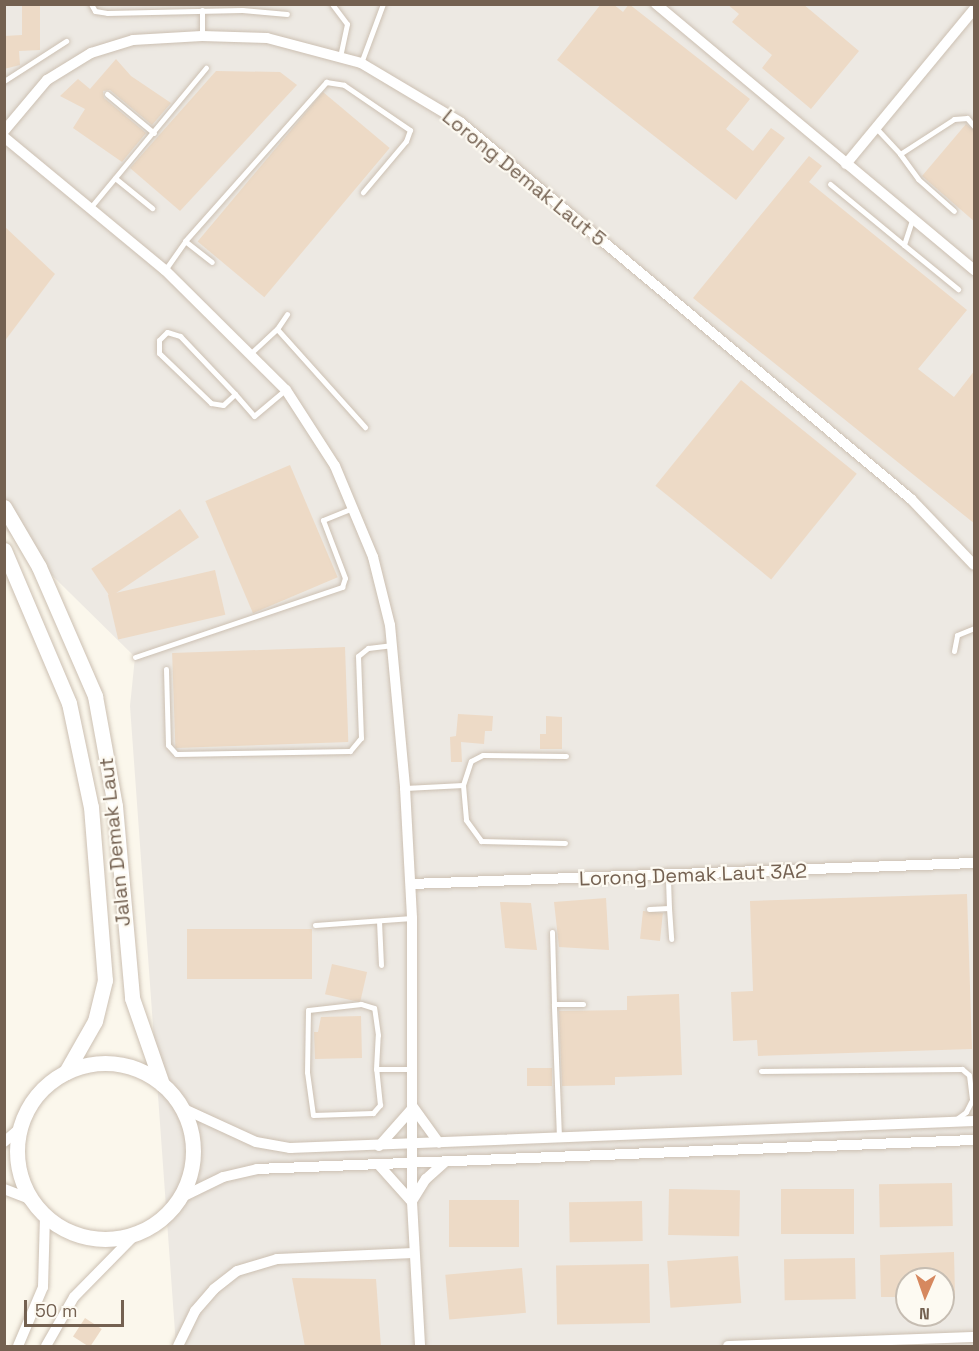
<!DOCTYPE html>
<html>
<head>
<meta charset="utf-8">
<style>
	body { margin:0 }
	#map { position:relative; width:979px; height:1351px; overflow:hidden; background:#fbf7ec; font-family:"Space Grotesk",sans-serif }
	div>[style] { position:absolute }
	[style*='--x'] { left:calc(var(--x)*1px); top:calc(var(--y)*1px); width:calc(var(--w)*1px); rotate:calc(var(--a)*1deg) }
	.industrial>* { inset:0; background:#ede9e3 }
	.building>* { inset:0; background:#eddac6; transform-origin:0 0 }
	.roads { filter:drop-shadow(0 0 2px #ccc0b2) drop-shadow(0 0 2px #ccc0b2) }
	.service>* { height:5px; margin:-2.5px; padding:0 2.5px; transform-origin:2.5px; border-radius:2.5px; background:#fff }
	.minor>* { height:10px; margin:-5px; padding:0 5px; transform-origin:5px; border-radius:5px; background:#fff }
	.secondary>* { height:15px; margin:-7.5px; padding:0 7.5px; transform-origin:7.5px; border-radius:7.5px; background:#fff }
	.secondary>.ring { margin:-7.5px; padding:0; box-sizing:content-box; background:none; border:15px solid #fff; border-radius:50% }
	span { translate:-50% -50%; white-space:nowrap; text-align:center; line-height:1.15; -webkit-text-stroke:4.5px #fdfaf2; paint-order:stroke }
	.street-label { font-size:20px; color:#746151 }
	.frame { position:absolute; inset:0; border:6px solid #746151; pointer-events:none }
	.north { position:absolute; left:895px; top:1267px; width:60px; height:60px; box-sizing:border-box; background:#fdfaf2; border:2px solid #c6bdb2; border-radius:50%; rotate:182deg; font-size:16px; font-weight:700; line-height:24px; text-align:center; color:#746151 }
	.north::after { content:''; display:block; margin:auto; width:21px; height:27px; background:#d6885f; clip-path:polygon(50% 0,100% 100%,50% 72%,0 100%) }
	.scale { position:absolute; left:24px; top:1300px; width:100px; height:27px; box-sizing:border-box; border:3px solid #746151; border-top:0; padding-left:8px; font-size:18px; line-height:21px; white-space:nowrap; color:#746151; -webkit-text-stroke:4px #fdfaf2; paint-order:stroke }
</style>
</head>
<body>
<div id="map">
	<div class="industrial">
		<div style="clip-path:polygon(evenodd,4px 5px,974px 5px,974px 1346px,176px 1346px,130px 706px,135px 657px,5px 529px,4px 5px,907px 1279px,943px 1279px,943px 1315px,907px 1315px,907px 1279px)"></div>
	</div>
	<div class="building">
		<div style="clip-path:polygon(22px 4px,40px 4px,40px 50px,19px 51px,20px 65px,4px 69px,4px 36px,22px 35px)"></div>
		<div style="clip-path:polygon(601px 4px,613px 4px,623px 12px,629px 4px,750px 99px,726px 129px,753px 151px,771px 128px,785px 138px,736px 200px,557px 60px)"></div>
		<div style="clip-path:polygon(727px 4px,803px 4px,859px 51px,811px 109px,762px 68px,772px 55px,732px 22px,739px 14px)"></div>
		<div style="clip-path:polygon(116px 59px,131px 76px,171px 103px,152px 125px,110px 90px,103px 91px,104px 98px,146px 133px,122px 162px,73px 128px,85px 109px,60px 96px,78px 79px,90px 89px)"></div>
		<div style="clip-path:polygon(216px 71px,280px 72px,297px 85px,180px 211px,130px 168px)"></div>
		<div style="left:323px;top:92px;width:87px;height:195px;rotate:40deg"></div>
		<div style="clip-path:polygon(966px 124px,975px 131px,975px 222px,922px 176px)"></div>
		<div style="clip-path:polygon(809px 156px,822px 166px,809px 182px,967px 310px,918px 369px,954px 397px,975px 370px,975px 524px,693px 298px)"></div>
		<div style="clip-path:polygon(4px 226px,55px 274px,4px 342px)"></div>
		<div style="left:741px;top:380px;width:149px;height:136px;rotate:39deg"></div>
		<div style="left:290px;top:465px;width:122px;height:92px;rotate:67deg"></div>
		<div style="left:180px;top:509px;width:34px;height:107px;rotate:56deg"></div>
		<div style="left:215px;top:570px;width:46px;height:110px;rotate:77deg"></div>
		<div style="left:345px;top:647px;width:95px;height:173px;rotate:88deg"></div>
		<div style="clip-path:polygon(458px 714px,493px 716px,492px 731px,485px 731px,484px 744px,461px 742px,462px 762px,451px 762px,450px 737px,456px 736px)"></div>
		<div style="clip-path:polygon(546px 716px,562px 717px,562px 749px,540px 749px,540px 734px,546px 734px)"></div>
		<div style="clip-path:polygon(967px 894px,972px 1049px,758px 1056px,757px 1040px,733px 1041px,731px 992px,753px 991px,750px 901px)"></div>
		<div style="clip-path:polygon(606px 898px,609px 950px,559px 947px,554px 902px)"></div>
		<div style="clip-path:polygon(500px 902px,531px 903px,537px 950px,505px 948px)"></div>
		<div style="left:643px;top:911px;width:20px;height:28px;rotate:6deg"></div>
		<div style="left:312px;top:929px;width:50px;height:125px;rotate:90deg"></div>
		<div style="left:332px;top:964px;width:36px;height:31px;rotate:13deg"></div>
		<div style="clip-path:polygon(679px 994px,682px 1075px,615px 1077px,615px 1085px,562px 1086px,559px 1011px,627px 1010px,627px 996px)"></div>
		<div style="clip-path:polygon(361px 1016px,362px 1058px,315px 1059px,314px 1032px,318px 1032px,321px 1017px)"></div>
		<div style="left:527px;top:1068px;width:25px;height:18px"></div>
		<div style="left:952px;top:1183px;width:43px;height:73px;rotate:89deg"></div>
		<div style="left:669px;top:1189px;width:71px;height:46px;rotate:1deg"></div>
		<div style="left:854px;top:1189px;width:45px;height:73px;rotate:90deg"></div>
		<div style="left:449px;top:1200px;width:70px;height:47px"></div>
		<div style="left:642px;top:1201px;width:40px;height:73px;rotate:89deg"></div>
		<div style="clip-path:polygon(954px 1252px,955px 1295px,943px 1295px,943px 1279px,907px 1279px,907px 1297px,881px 1297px,880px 1255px)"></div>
		<div style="left:738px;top:1256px;width:47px;height:71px;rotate:86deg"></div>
		<div style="left:855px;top:1258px;width:41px;height:71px;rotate:89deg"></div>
		<div style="left:649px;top:1264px;width:59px;height:93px;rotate:89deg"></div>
		<div style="left:522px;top:1268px;width:45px;height:77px;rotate:85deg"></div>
		<div style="clip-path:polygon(292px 1278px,376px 1279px,381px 1347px,305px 1347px)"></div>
		<div style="left:85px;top:1318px;width:20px;height:22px;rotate:33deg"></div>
	</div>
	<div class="roads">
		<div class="service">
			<div style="--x:91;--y:4;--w:8;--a:60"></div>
			<div style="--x:95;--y:11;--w:12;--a:9"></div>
			<div style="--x:107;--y:13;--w:135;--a:-1.3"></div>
			<div style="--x:242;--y:10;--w:45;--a:5.1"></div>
			<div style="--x:332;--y:4;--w:25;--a:53"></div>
			<div style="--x:347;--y:24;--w:33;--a:102"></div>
			<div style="--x:202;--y:36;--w:26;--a:-90"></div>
			<div style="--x:361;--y:63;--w:63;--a:-69.6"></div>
			<div style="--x:4;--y:81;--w:74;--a:-32.8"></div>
			<div style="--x:107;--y:94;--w:61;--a:39.7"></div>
			<div style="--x:877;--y:129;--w:34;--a:47"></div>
			<div style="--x:900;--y:154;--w:64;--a:-32.9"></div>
			<div style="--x:954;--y:119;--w:13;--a:-4"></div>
			<div style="--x:967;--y:118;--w:11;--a:49"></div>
			<div style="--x:900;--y:154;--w:31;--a:54"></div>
			<div style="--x:918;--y:179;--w:48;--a:41.6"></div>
			<div style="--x:115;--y:178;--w:48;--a:39"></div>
			<div style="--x:830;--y:184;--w:96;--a:39.5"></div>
			<div style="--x:90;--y:208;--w:182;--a:-50.4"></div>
			<div style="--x:912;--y:220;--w:26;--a:108"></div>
			<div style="--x:904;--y:245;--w:70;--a:39.2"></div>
			<div style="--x:185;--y:241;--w:34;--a:38"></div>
			<div style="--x:165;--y:270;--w:35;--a:-55"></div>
			<div style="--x:185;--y:241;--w:213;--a:-48.4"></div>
			<div style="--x:326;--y:82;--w:18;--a:9"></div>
			<div style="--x:344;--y:85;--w:80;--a:34.3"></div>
			<div style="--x:410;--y:130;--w:12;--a:110"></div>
			<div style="--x:406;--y:141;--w:67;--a:130.1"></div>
			<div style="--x:277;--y:329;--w:18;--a:-56"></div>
			<div style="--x:167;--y:332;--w:14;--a:17"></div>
			<div style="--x:180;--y:336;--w:80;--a:46.5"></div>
			<div style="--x:235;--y:394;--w:16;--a:137"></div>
			<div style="--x:223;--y:405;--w:12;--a:-171"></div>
			<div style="--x:211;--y:403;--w:72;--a:-136.1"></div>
			<div style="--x:159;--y:353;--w:13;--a:-90"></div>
			<div style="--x:159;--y:340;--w:11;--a:-45"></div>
			<div style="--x:251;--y:353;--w:35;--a:-43"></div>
			<div style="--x:277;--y:329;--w:132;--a:48.1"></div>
			<div style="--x:235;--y:394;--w:29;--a:49"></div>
			<div style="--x:254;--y:416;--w:40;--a:-40"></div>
			<div style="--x:954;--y:651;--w:16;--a:-79"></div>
			<div style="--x:957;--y:635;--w:18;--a:-22"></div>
			<div style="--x:135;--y:657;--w:219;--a:-18.7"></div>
			<div style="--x:342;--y:587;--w:9;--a:-72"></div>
			<div style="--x:345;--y:578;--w:62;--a:-110.8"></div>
			<div style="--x:323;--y:520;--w:32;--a:-22"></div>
			<div style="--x:166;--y:669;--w:76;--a:88.5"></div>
			<div style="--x:168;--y:745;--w:12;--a:48"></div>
			<div style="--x:176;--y:754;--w:174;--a:-1"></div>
			<div style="--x:350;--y:751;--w:17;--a:-50"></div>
			<div style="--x:361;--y:738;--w:82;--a:-92.1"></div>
			<div style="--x:358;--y:656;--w:13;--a:-39"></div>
			<div style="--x:368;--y:648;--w:23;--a:-7"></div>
			<div style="--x:463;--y:785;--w:35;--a:85"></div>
			<div style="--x:466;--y:820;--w:26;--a:54"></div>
			<div style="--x:481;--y:841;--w:84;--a:1.4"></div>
			<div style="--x:405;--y:788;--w:58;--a:-3"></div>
			<div style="--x:463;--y:785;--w:25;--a:-72"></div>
			<div style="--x:471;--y:761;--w:13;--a:-27"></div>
			<div style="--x:483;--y:755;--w:83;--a:0.7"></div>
			<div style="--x:669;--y:908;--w:31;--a:86"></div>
			<div style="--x:649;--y:909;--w:20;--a:-3"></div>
			<div style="--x:669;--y:908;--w:31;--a:-92"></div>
			<div style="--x:379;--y:921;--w:44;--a:87.4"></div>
			<div style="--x:315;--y:925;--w:97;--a:-4.1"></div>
			<div style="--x:552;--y:932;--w:72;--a:88.4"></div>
			<div style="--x:376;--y:1069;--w:34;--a:-87"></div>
			<div style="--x:378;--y:1035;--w:27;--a:-98"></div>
			<div style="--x:374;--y:1008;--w:14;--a:-163"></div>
			<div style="--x:361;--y:1004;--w:53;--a:173.5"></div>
			<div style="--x:308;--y:1010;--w:62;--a:90.9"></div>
			<div style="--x:307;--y:1072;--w:43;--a:82.1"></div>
			<div style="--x:313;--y:1115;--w:60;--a:-1.9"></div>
			<div style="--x:373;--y:1113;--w:11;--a:-49"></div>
			<div style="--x:380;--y:1105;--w:36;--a:-96"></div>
			<div style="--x:376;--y:1069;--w:36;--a:0"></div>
			<div style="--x:761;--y:1071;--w:201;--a:-0.6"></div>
			<div style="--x:962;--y:1069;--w:9;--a:41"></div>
			<div style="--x:969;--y:1075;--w:25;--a:83"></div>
			<div style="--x:972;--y:1100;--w:13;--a:117"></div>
			<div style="--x:966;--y:1112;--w:14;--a:144"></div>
			<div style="--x:559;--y:1137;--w:133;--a:-92.2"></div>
			<div style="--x:554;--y:1004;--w:29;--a:0"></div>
		</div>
		<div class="minor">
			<div style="--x:656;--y:4;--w:415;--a:39.9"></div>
			<div style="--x:4;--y:131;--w:67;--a:-49.9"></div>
			<div style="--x:47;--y:80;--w:52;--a:-31.5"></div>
			<div style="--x:91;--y:53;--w:44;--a:-17.2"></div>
			<div style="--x:133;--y:40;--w:69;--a:-3.3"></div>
			<div style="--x:202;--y:36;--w:65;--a:1.8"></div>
			<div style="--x:267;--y:38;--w:97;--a:14.9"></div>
			<div style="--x:361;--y:63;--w:115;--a:30.8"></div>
			<div style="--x:460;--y:122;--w:588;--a:39.89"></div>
			<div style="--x:911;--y:499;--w:91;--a:46.3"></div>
			<div style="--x:4;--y:137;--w:209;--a:39.6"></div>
			<div style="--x:165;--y:270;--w:170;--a:44.8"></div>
			<div style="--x:286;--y:390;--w:90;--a:57.2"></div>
			<div style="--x:335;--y:466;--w:99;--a:67.3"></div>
			<div style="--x:373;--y:557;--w:70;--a:76"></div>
			<div style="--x:390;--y:625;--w:164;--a:84.7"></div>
			<div style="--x:405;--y:788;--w:130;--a:86.9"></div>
			<div style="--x:412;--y:918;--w:284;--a:90"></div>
			<div style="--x:412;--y:1202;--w:144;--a:86.8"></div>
			<div style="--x:846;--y:164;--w:201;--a:-50.4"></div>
			<div style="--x:411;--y:884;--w:563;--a:-2.14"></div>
			<div style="--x:413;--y:1107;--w:44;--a:54.2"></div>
			<div style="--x:182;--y:1108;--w:81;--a:24.7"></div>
			<div style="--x:256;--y:1142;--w:35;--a:10"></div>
			<div style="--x:290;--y:1148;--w:685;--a:-2.26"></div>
			<div style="--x:4;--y:1142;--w:18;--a:-41"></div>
			<div style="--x:379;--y:1146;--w:48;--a:-48.4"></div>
			<div style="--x:378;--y:1164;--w:51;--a:48.2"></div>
			<div style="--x:4;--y:1189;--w:25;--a:21"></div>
			<div style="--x:27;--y:1198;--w:16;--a:45"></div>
			<div style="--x:180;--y:1198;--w:48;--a:-26"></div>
			<div style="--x:223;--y:1177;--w:35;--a:-13"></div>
			<div style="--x:257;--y:1169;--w:718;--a:-2.32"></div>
			<div style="--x:412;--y:1201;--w:26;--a:-58"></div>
			<div style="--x:426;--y:1179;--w:27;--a:-42"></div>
			<div style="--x:18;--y:1346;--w:64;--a:-67"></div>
			<div style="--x:43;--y:1287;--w:71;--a:-88.4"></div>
			<div style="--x:46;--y:1346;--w:56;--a:-60.3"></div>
			<div style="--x:74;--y:1297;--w:90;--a:-45.5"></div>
			<div style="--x:178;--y:1346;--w:39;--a:-64"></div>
			<div style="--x:195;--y:1311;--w:29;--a:-49"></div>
			<div style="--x:214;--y:1289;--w:29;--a:-38"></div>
			<div style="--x:237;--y:1271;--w:42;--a:-16.7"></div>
			<div style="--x:277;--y:1259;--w:137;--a:-2.5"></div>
			<div style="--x:728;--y:1346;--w:246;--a:-2.1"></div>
		</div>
		<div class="secondary">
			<div style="--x:4;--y:507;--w:69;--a:59.7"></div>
			<div style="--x:39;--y:567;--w:141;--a:66.5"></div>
			<div style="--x:95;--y:696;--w:112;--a:79.7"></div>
			<div style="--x:115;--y:806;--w:193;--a:84.9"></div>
			<div style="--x:132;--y:998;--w:91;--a:70.8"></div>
			<div style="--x:4;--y:550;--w:166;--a:67"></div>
			<div style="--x:69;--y:703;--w:106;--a:78.1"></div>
			<div style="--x:91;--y:807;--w:174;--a:85.4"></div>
			<div style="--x:105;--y:980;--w:42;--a:103.7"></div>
			<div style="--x:95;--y:1021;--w:59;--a:119.6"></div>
			<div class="ring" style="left:17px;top:1063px;width:161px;height:161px"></div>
		</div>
	</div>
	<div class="street-label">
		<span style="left:524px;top:178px;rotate:39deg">Lorong Demak Laut 5</span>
		<span style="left:115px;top:842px;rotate:-96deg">Jalan Demak Laut</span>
		<span style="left:693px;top:875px;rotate:-2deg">Lorong Demak Laut 3A2</span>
	</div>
	<div class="frame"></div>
	<div class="north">N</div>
	<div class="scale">50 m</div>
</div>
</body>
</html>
